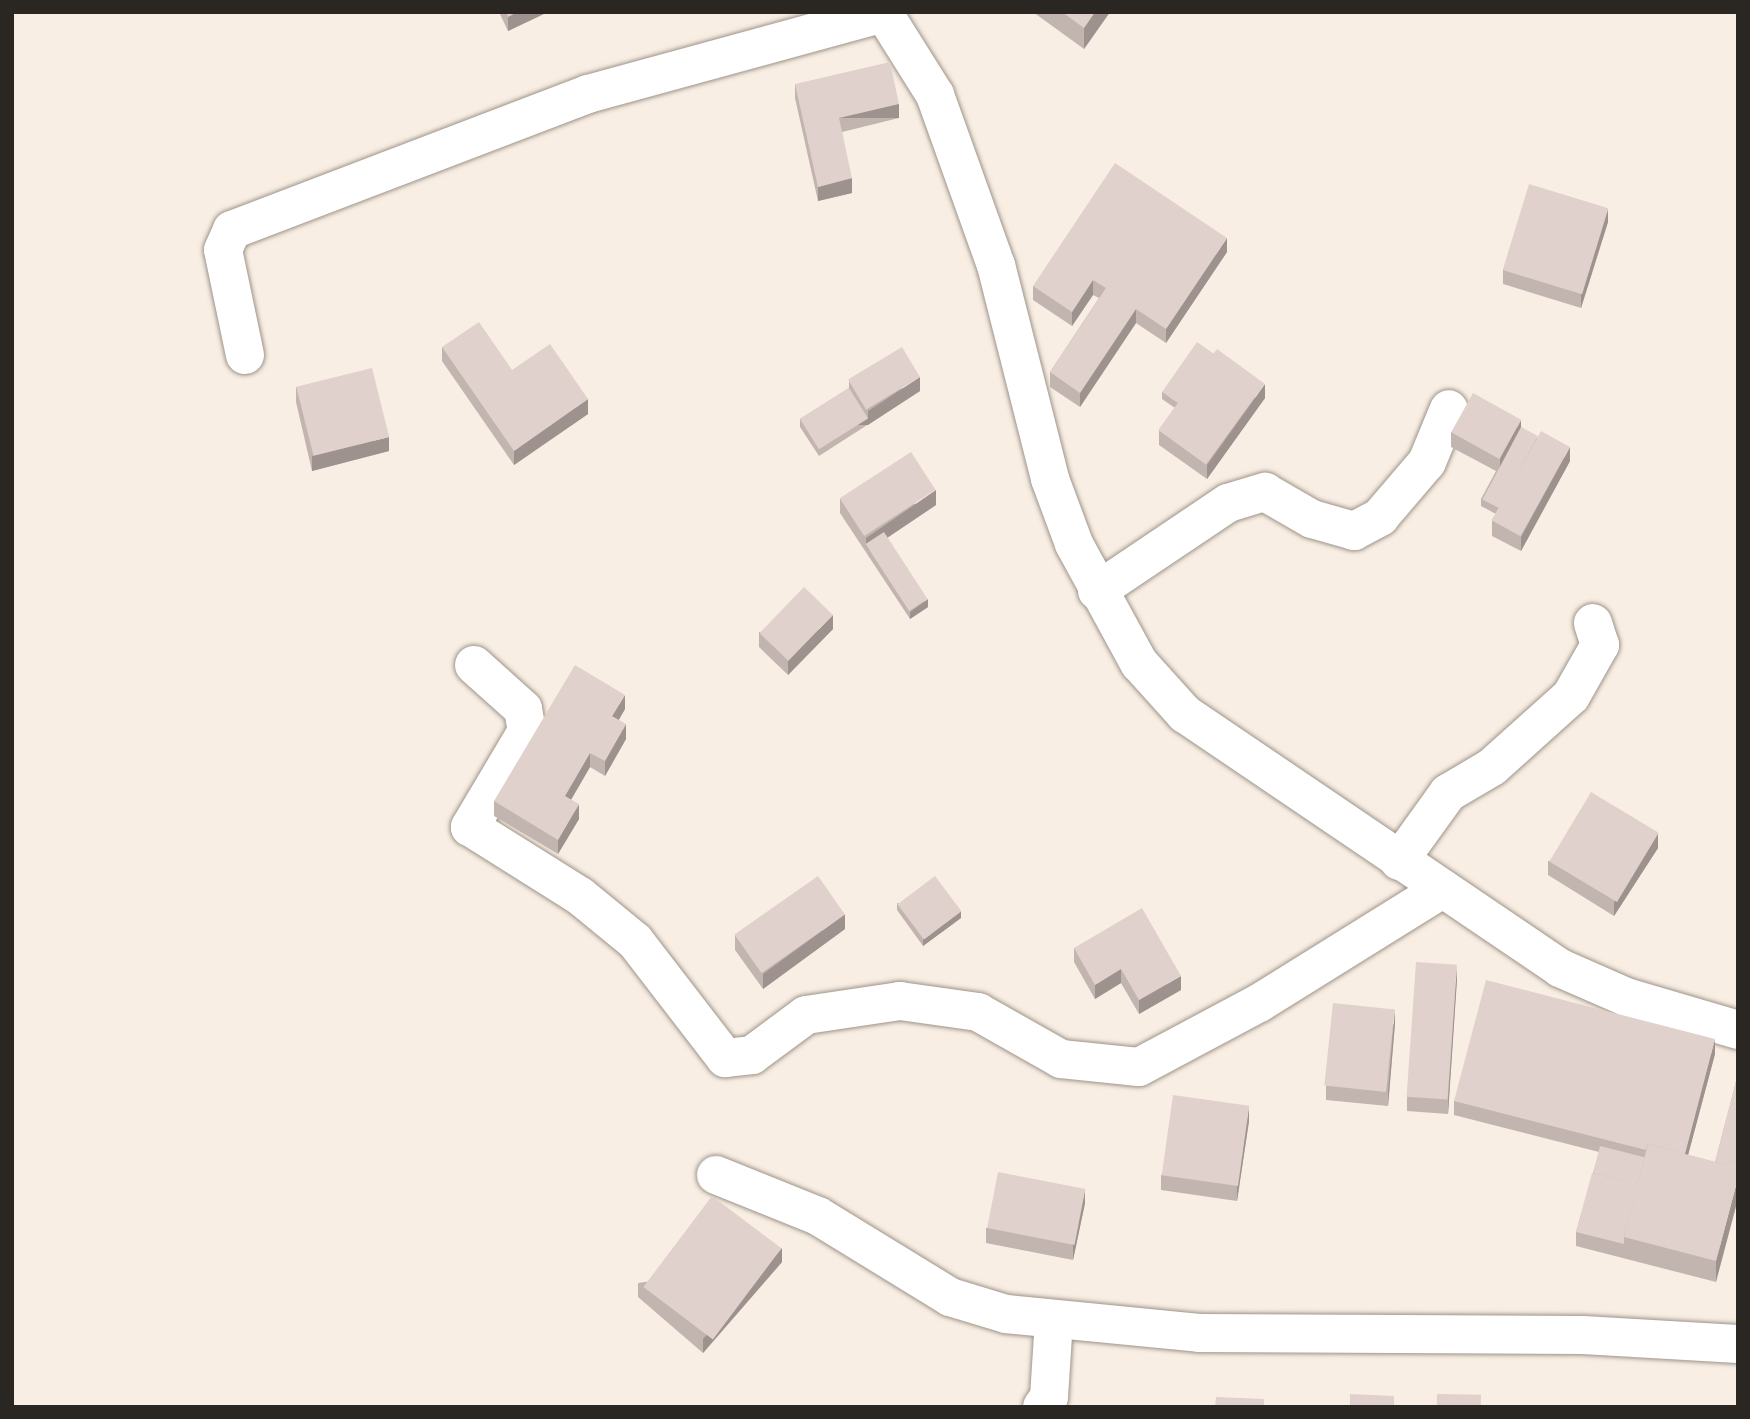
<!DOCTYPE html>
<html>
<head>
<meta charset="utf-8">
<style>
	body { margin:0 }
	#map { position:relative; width:1750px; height:1419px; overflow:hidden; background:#f9eee3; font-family:Georgia,serif }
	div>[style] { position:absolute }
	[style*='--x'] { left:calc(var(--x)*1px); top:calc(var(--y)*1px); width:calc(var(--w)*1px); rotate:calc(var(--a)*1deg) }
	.roads { filter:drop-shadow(0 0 2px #9d9489) drop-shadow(0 0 2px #9d9489) }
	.street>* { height:38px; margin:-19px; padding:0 19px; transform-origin:19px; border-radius:19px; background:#fff }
	.wall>* { inset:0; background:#c2b4af }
	.shaded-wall>* { inset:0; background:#9e928f; transform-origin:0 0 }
	.building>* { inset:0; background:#e1d1cc; transform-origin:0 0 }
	span { translate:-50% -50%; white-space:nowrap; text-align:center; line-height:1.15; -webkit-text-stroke:7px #f9eee3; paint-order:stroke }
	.frame { position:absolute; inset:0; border:14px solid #2a2622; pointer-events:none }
</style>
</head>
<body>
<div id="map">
	<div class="roads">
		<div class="street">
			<div style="--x:883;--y:12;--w:98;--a:57.9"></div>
			<div style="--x:935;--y:95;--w:181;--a:70.3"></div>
			<div style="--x:996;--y:265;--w:221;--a:75.8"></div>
			<div style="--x:1050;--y:479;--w:69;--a:69.7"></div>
			<div style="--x:1074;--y:544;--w:136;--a:61.4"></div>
			<div style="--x:1139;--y:663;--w:69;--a:48"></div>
			<div style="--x:1185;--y:714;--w:453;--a:34.1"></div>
			<div style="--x:1560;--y:968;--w:72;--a:23.7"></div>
			<div style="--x:1626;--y:997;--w:117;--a:16.4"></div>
			<div style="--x:245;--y:355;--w:107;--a:-101.8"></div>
			<div style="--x:223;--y:250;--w:22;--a:-66"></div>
			<div style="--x:232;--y:230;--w:381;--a:-20.9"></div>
			<div style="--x:588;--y:94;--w:307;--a:-15.3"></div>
			<div style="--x:1097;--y:591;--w:158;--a:-33.9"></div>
			<div style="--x:1228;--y:503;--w:39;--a:-17"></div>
			<div style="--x:1265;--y:492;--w:54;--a:29.9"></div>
			<div style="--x:1312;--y:519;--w:44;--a:15.9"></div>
			<div style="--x:1354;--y:531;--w:30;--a:-28"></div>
			<div style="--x:1380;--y:517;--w:72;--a:-49.5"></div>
			<div style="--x:1427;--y:462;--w:57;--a:-67.5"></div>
			<div style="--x:474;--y:665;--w:66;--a:41.9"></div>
			<div style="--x:523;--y:709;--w:22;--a:80"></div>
			<div style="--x:527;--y:731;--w:112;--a:120.7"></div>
			<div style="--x:470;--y:827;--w:130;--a:32.1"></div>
			<div style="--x:580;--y:896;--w:71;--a:39.3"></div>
			<div style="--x:635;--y:941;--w:148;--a:52.4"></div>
			<div style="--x:725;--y:1058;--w:27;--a:-6"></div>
			<div style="--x:752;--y:1055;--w:67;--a:-36.5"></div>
			<div style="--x:806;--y:1015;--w:95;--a:-8.5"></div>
			<div style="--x:900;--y:1001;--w:79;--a:8"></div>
			<div style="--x:978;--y:1012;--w:95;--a:29.5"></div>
			<div style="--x:1061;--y:1059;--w:78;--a:5.9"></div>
			<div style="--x:1139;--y:1067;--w:136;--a:-28.1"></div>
			<div style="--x:1259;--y:1003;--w:216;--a:-31.9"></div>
			<div style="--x:1399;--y:861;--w:84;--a:-54.2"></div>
			<div style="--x:1448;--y:793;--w:51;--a:-30.6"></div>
			<div style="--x:1492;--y:767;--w:106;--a:-41.9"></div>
			<div style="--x:1571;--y:696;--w:59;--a:-60.4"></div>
			<div style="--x:1600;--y:645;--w:23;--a:-108"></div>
			<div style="--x:716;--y:1175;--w:110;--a:21.9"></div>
			<div style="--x:818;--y:1216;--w:155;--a:31.5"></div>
			<div style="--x:950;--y:1297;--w:59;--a:16.9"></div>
			<div style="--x:1006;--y:1314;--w:194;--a:5.6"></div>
			<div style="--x:1199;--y:1333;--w:384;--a:0.3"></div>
			<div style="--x:1583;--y:1335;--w:155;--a:3.3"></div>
			<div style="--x:1042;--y:1407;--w:12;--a:-55"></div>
			<div style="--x:1049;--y:1397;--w:78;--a:-86.3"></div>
		</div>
	</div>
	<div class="wall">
		<div style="clip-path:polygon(499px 12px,548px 12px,508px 31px)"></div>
		<div style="clip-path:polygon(1033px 12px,1110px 12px,1084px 49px)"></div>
		<div style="clip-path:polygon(795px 84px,899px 118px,842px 132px,852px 193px,818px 201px,795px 98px)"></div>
		<div style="clip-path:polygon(1608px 222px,1581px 308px,1503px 284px,1503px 270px)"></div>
		<div style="clip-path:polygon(1227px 252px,1166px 343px,1136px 323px,1080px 407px,1050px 387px,1050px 372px,1099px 298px,1093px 295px,1072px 326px,1033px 300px,1033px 286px)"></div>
		<div style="clip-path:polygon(442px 347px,512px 370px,588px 414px,514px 465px,442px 361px)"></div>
		<div style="clip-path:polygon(849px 381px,920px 391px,819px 456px,800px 427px,800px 419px,849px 388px)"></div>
		<div style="clip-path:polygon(296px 387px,389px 451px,312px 471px,296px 402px)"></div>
		<div style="clip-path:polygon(1162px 392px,1265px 398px,1207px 479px,1159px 445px,1159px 430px,1175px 408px,1162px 399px)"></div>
		<div style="clip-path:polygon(1521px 427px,1570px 461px,1521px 551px,1492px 536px,1492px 521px,1496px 514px,1481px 506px,1481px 499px,1496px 471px,1451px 447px,1451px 432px)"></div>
		<div style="clip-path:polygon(840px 499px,936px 505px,887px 538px,928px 607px,910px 619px,840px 513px)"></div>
		<div style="clip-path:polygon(833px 629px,788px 675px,759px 647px,759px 632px)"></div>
		<div style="clip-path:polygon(625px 709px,619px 720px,626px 739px,605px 776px,590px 767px,571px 800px,579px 819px,558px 854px,494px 816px,494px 801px)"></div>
		<div style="clip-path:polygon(1658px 848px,1614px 916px,1548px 875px,1548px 861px)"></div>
		<div style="clip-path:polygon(897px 903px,961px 918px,923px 946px,897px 910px)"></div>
		<div style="clip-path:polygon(845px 929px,763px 989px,735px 950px,735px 935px)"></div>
		<div style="clip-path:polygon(1074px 948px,1181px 990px,1139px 1014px,1121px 983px,1095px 999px,1074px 962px)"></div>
		<div style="clip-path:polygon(1457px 979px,1448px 1114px,1407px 1111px,1407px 1097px)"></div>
		<div style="clip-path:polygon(1395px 1023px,1388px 1106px,1326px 1100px,1326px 1086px)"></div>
		<div style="clip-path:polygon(1715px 1054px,1688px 1155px,1715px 1162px,1738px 1074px,1716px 1282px,1576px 1246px,1576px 1232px,1599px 1152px,1454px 1115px,1454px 1101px)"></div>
		<div style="clip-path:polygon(1249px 1121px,1237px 1201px,1161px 1190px,1161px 1175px)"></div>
		<div style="clip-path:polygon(1085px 1203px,1073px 1260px,986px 1243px,986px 1228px)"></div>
		<div style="clip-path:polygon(782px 1262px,703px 1353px,638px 1297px,638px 1283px)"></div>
	</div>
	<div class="shaded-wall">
		<div style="clip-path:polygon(517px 12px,548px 12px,508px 31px,508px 17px)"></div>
		<div style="clip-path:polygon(1095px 12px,1110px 12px,1084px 49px,1084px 28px)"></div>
		<div style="left:899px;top:104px;width:14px;height:62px;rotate:90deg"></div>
		<div style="clip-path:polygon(852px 178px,852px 193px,818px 201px,818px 187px)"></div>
		<div style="clip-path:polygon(1608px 208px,1608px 222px,1581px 308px,1581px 294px)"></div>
		<div style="clip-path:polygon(1227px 238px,1227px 252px,1166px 343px,1166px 329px)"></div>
		<div style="clip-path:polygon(1093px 280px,1093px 295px,1072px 326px,1072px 312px)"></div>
		<div style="clip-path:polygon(1136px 309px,1136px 323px,1080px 407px,1080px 393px)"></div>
		<div style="clip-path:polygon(920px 377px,920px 391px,868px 425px,868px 411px)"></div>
		<div style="clip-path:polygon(1265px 384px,1265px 398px,1207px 479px,1207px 465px)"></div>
		<div style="clip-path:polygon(588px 399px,588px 414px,514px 465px,514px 451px)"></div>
		<div style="left:868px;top:418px;width:7px;height:58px;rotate:90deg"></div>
		<div style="clip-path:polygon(1521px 420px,1521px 434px,1500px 473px,1500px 459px)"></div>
		<div style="clip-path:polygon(389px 437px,389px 451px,312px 471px,312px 456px)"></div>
		<div style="clip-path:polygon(1570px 447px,1570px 461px,1521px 551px,1521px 537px)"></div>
		<div style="clip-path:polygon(936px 490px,936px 505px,869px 550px,866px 545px,866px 538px)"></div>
		<div style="clip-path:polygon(928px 599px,928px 607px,910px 619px,910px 612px)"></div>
		<div style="clip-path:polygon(833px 615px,833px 629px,788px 675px,788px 661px)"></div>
		<div style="clip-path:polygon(625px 695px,625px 709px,612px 731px,612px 716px)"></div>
		<div style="clip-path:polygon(626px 724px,626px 739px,605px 776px,605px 761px)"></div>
		<div style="clip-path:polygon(590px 753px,590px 767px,565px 810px,565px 796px)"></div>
		<div style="clip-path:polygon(579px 804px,579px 819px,558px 854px,558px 840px)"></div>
		<div style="clip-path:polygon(1658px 833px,1658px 848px,1614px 916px,1614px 902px)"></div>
		<div style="clip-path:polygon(961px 911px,961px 918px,923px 946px,923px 939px)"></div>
		<div style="clip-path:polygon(845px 914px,845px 929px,763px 989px,763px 974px)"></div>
		<div style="clip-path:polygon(1457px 965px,1457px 979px,1448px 1114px,1448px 1100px)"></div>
		<div style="clip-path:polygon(1121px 969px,1121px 983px,1095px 999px,1095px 985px)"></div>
		<div style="clip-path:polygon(1181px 976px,1181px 990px,1139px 1014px,1139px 1000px)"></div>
		<div style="clip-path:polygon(1395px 1009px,1395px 1023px,1388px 1106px,1388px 1091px)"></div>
		<div style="clip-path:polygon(1715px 1039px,1715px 1054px,1683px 1174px,1683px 1160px)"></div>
		<div style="clip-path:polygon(1249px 1106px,1249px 1121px,1237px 1201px,1237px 1186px)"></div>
		<div style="clip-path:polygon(1738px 1178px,1738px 1199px,1716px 1282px,1716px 1261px)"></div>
		<div style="clip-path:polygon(1085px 1189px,1085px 1203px,1073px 1260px,1073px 1246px)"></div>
		<div style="clip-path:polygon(782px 1248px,782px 1262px,703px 1353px,703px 1339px)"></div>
	</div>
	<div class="building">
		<div style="clip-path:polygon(506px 12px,517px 12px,508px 17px)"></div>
		<div style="clip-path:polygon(1062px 12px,1095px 12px,1084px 28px)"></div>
		<div style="clip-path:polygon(890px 62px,899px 104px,839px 118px,852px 178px,818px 187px,795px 84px)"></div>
		<div style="clip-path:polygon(1115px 163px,1227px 238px,1166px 329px,1136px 309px,1080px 393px,1050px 372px,1106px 288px,1093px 280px,1072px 312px,1033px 286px)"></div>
		<div style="left:1529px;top:184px;width:83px;height:90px;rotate:17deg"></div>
		<div style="clip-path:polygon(479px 322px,512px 370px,550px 344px,588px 399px,514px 451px,442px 347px)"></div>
		<div style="left:1197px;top:342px;width:21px;height:61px;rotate:35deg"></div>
		<div style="left:902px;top:347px;width:35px;height:63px;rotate:59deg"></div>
		<div style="left:1217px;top:349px;width:59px;height:100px;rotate:36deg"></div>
		<div style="left:372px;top:368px;width:71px;height:78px;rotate:76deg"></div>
		<div style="left:849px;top:388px;width:36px;height:58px;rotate:58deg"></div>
		<div style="left:1473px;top:393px;width:55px;height:45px;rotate:29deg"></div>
		<div style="left:1521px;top:427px;width:19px;height:82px;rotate:28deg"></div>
		<div style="left:1541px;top:431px;width:33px;height:102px;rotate:29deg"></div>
		<div style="left:911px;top:452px;width:45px;height:85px;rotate:57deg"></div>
		<div style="left:884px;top:532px;width:80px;height:22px;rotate:57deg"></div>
		<div style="left:804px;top:587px;width:40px;height:64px;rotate:44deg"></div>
		<div style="clip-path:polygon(575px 665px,625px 695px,612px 716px,626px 724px,605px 761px,590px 753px,565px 796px,579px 804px,558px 840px,494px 801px)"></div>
		<div style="left:1591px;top:792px;width:79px;height:81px;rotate:31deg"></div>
		<div style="left:818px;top:876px;width:47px;height:102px;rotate:55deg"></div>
		<div style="left:935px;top:876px;width:44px;height:47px;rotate:53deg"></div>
		<div style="clip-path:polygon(1142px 908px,1181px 976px,1139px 1000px,1121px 969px,1095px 985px,1074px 948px)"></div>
		<div style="left:1416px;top:962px;width:41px;height:135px;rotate:4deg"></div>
		<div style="clip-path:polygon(1486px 980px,1715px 1039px,1685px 1154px,1648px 1144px,1646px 1150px,1454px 1101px)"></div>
		<div style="left:1333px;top:1003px;width:62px;height:83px;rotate:6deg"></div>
		<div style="clip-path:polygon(1738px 1074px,1738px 1168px,1715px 1162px)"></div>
		<div style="left:1173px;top:1095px;width:77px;height:81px;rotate:8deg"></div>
		<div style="clip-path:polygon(1648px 1144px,1738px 1168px,1738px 1178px,1716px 1261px,1624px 1237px)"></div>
		<div style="left:1600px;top:1146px;width:46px;height:28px;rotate:14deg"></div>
		<div style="left:998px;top:1172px;width:89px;height:57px;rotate:11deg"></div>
		<div style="clip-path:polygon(1592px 1173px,1638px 1184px,1624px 1237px,1624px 1244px,1576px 1232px)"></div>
		<div style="left:712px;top:1196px;width:87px;height:114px;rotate:37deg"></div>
		<div style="clip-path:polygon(1350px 1394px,1394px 1396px,1394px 1407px,1350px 1407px)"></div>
		<div style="left:1437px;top:1394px;width:44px;height:13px;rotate:1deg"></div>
		<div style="clip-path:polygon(1216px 1397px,1264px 1399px,1264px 1407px,1215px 1407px)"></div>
	</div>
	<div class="frame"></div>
</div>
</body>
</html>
